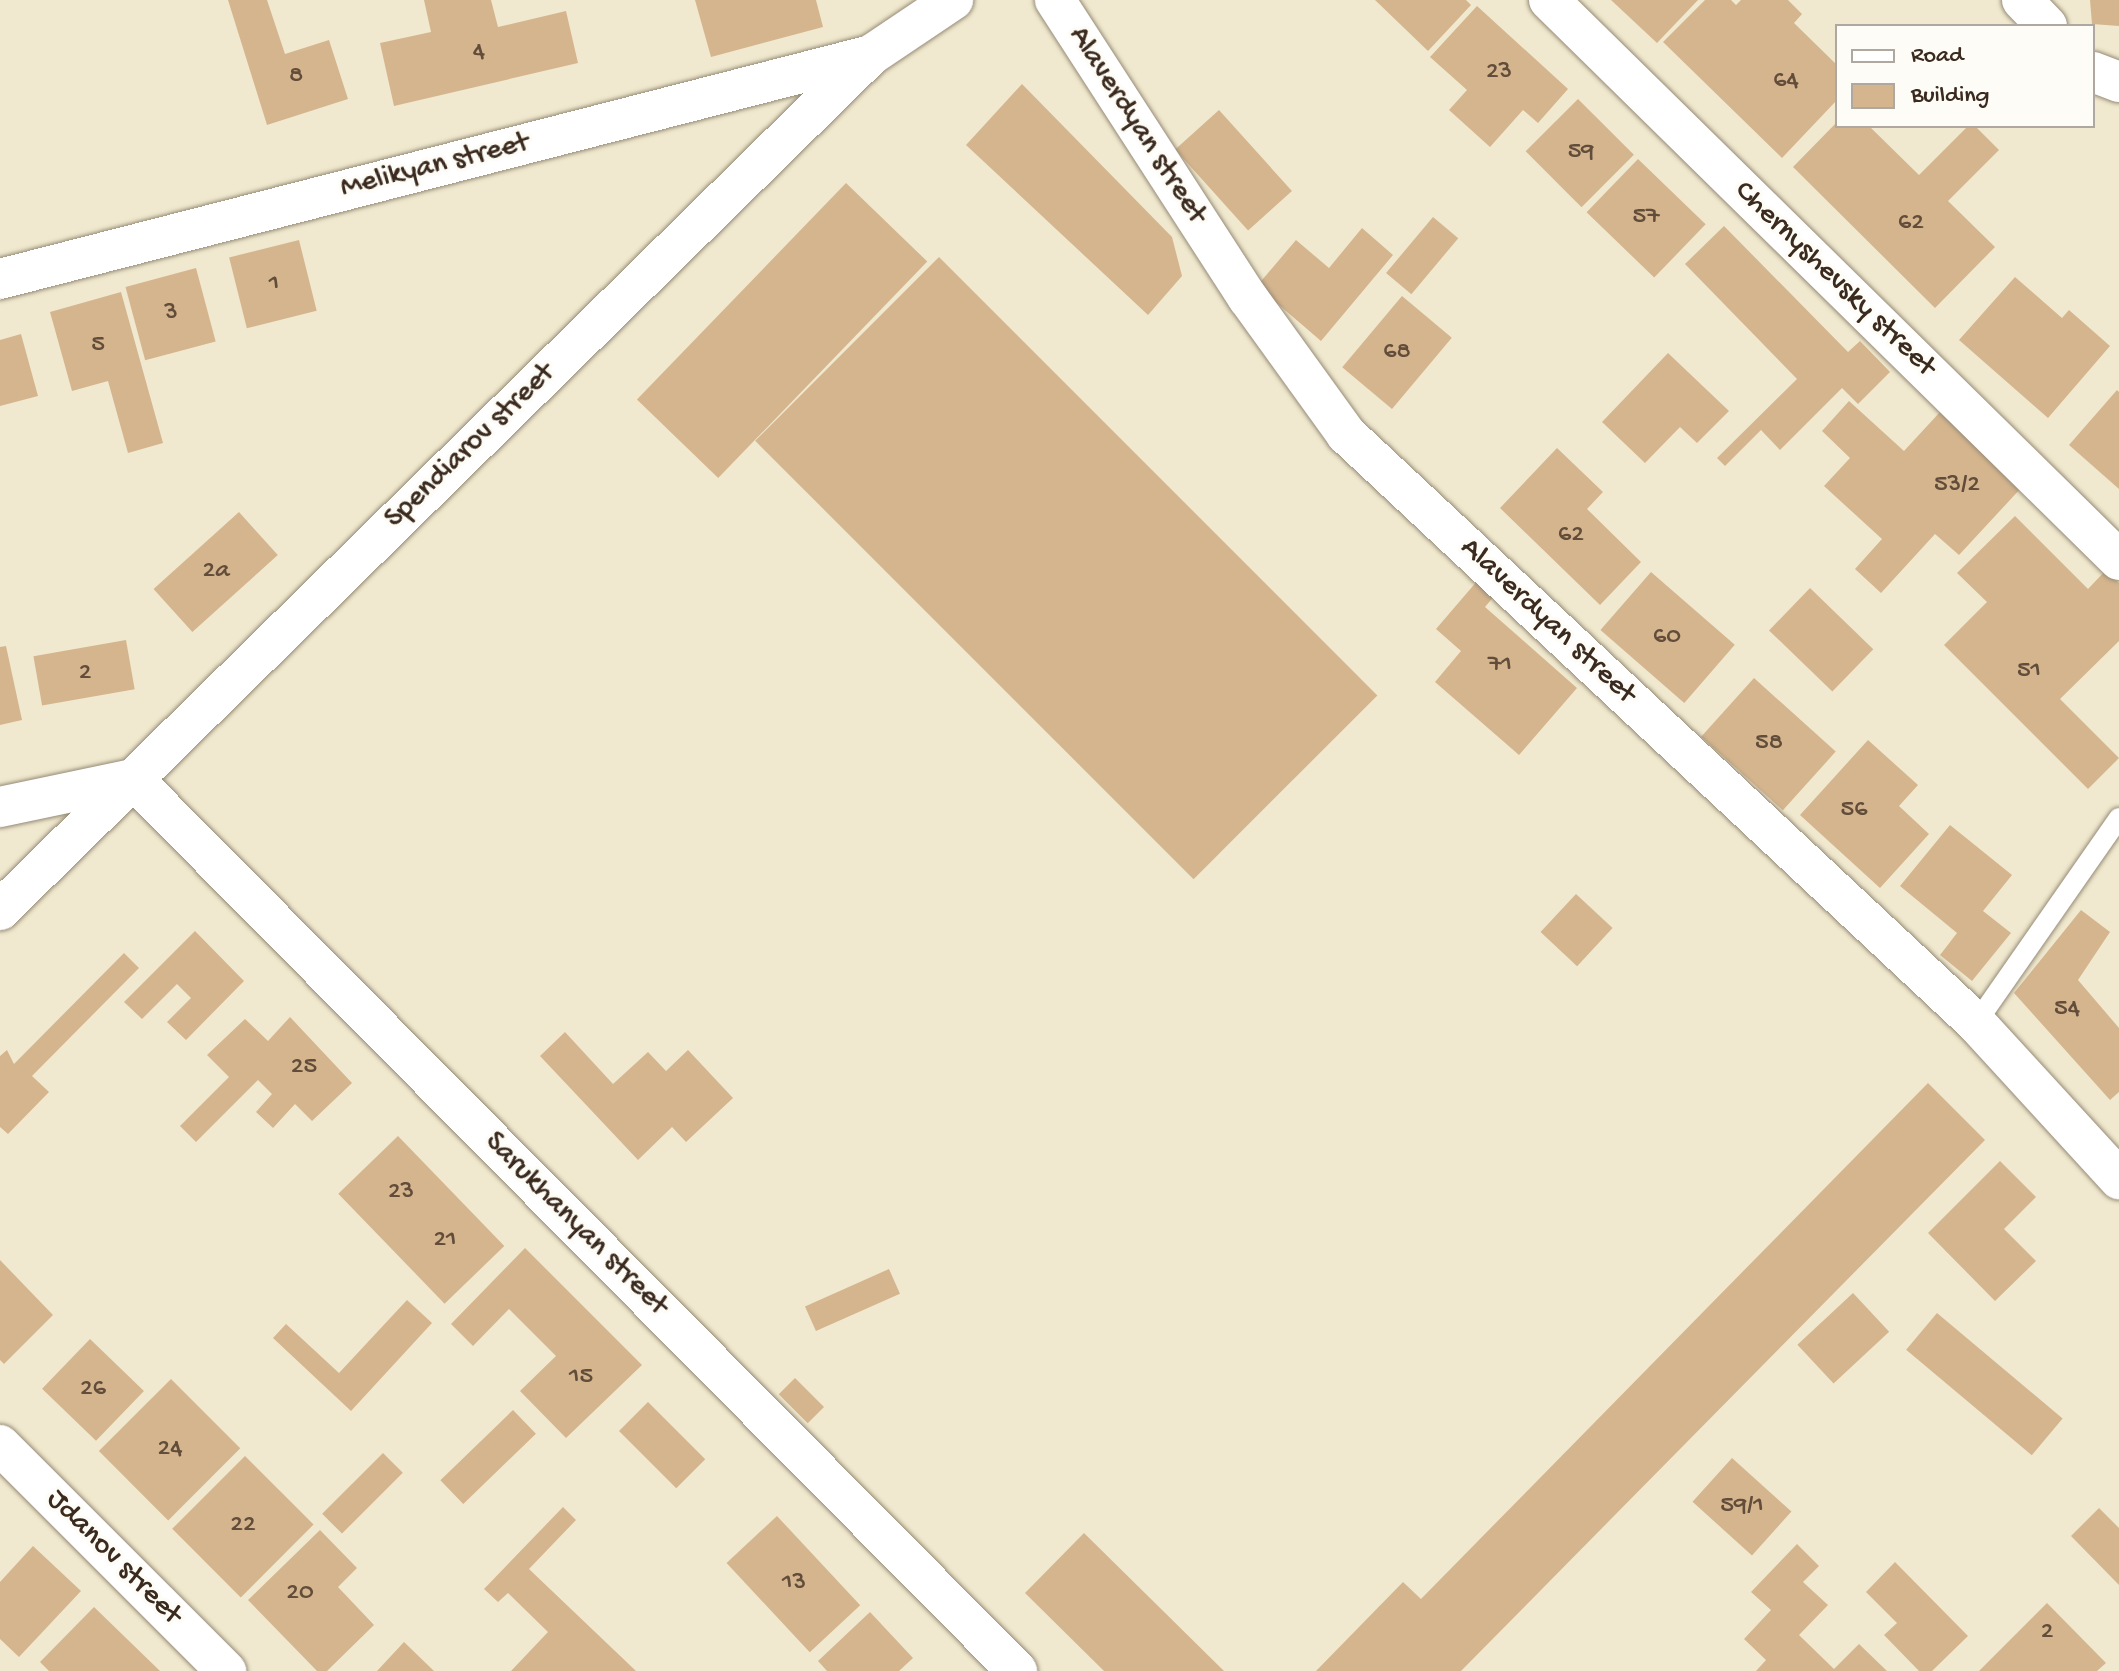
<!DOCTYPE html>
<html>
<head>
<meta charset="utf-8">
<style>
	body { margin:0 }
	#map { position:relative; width:2119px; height:1671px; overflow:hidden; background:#f0e9cf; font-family:"Gochi Hand",sans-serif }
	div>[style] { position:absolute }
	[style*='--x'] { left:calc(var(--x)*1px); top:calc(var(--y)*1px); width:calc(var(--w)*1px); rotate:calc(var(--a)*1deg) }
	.building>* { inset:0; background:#d5b58e; transform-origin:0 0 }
	.roads { filter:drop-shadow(0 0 2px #968a76) drop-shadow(0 0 2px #968a76) }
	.service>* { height:20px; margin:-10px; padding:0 10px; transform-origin:10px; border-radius:10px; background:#fff }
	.minor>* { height:40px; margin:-20px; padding:0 20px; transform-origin:20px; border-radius:20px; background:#fff }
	span { translate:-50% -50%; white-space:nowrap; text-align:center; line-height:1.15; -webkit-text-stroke:7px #fdfcf7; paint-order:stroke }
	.number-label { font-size:26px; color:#624d3a }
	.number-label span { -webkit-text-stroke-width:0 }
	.street-label { font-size:30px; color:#3b2a1e }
	.legend { position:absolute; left:1835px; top:24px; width:260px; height:104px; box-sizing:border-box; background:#fdfcf7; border:2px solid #afa8a0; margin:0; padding:10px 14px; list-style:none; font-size:24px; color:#3b2a1e }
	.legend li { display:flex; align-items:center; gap:16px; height:40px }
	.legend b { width:40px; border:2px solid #afa8a0 }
</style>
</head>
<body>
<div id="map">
	<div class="building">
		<div style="clip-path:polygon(228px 0,267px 0,285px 54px,329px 40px,348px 99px,267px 125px)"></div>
		<div style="clip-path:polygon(424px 0,491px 0,498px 27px,566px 11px,578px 63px,394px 106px,380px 43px,431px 32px)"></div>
		<div style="clip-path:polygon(695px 0,816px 0,823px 27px,711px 57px)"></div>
		<div style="clip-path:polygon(1375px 0,1466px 0,1471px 5px,1428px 51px)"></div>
		<div style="clip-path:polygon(1611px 0,1698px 0,1657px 43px)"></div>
		<div style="clip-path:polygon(1705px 0,1731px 0,1736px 5px,1741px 0,1788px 0,1802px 14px,1794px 23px,1837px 65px,1837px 100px,1782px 158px,1663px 42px)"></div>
		<div style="clip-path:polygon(2090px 0,2119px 0,2119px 26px,2092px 24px)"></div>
		<div style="clip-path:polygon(1477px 6px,1568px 89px,1538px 123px,1523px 110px,1490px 147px,1449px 110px,1467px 90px,1430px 57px)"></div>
		<div style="clip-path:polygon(1022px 84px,1172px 237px,1182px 276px,1148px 315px,966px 145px)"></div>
		<div style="left:1578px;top:99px;width:79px;height:74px;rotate:45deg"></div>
		<div style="left:1219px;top:110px;width:109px;height:59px;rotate:48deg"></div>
		<div style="clip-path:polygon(1837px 122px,1869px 126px,1919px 175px,1968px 126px,1975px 126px,1999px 150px,1948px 201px,1995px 247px,1935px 308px,1793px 167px)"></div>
		<div style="left:1638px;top:159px;width:94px;height:74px;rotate:44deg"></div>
		<div style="left:846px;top:183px;width:113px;height:301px;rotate:44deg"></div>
		<div style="left:1433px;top:217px;width:33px;height:73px;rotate:40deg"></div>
		<div style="clip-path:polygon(1724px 226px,1848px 352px,1860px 341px,1890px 372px,1858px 404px,1842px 388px,1780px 450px,1761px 430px,1725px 466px,1717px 458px,1797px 379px,1685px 264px)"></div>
		<div style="clip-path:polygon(1362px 228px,1393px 255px,1321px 341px,1257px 286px,1296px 240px,1329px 268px)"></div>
		<div style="left:299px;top:240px;width:73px;height:72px;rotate:76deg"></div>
		<div style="left:939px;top:257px;width:620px;height:260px;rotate:45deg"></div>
		<div style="left:196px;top:268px;width:76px;height:73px;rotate:75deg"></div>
		<div style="clip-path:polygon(2015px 277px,2062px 318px,2069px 310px,2110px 346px,2048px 418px,1959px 340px)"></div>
		<div style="clip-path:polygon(121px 292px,163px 443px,128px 453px,108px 381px,72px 391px,50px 312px)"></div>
		<div style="left:1402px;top:296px;width:65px;height:93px;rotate:40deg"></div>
		<div style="clip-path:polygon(21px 334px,38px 396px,0 406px,0 340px)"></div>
		<div style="clip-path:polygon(1668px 353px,1729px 411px,1697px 443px,1680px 427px,1645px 463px,1602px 422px)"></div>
		<div style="clip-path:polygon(2117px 390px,2119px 392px,2119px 489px,2069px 445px)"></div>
		<div style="clip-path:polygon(1849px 401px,1904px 451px,1940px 412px,2022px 487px,1959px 555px,1935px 534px,1881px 593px,1855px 569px,1882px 539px,1824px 486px,1850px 458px,1822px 431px)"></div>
		<div style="clip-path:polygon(1557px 448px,1603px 492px,1587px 509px,1641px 562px,1600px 605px,1500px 508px)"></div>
		<div style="left:239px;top:512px;width:58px;height:115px;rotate:48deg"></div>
		<div style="clip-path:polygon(2015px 516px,2088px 589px,2106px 570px,2119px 583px,2119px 641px,2060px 699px,2119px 758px,2088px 789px,1944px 645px,1987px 602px,1957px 573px)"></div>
		<div style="left:1651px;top:572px;width:111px;height:77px;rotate:41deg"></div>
		<div style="clip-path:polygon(1478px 580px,1495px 595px,1485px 607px,1577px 688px,1519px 755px,1435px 682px,1461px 651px,1436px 629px)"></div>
		<div style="left:1810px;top:588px;width:88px;height:59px;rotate:44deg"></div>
		<div style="left:126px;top:640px;width:50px;height:94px;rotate:80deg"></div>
		<div style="clip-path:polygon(6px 646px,22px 720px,0 725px,0 647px)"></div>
		<div style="left:1754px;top:678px;width:110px;height:79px;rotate:42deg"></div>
		<div style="clip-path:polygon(1868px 740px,1918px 785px,1899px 806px,1929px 834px,1880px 888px,1800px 815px)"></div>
		<div style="clip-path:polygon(1950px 825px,2012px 875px,1983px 911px,2011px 933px,1972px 981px,1940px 955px,1957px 933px,1900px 886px)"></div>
		<div style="left:1576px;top:894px;width:50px;height:52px;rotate:43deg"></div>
		<div style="clip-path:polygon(2081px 910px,2110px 932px,2078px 980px,2119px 1028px,2119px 1092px,2110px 1100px,2014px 993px)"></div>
		<div style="clip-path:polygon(195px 931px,244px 981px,186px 1040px,167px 1022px,191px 998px,177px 984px,142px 1019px,124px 1002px)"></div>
		<div style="clip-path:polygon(124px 953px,139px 968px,32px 1076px,49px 1092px,8px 1134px,0 1127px,0 1056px,7px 1050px,14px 1064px)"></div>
		<div style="clip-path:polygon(290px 1017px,352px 1083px,312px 1121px,295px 1104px,273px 1128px,256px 1112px,272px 1094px,258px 1080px,196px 1142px,180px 1126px,229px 1077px,207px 1055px,245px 1019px,268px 1041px)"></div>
		<div style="clip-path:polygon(565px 1032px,613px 1084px,648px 1052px,666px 1071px,688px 1050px,733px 1098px,686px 1142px,672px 1127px,638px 1160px,540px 1056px)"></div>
		<div style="clip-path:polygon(1928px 1083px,1985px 1140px,1461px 1671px,1316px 1671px,1403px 1582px,1421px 1599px)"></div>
		<div style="left:398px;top:1136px;width:153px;height:83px;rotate:46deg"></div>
		<div style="clip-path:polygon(2000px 1161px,2036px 1197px,2004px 1229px,2036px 1261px,1995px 1301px,1928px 1233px)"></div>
		<div style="clip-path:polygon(525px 1248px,642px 1365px,566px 1438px,520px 1391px,556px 1356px,509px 1309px,473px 1346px,451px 1324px)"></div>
		<div style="clip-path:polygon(0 1260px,53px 1315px,4px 1364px,0 1360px)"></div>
		<div style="left:889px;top:1269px;width:27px;height:92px;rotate:66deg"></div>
		<div style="left:1853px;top:1293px;width:53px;height:76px;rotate:47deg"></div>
		<div style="clip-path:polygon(407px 1300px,432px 1323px,351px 1411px,273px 1338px,286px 1324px,339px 1373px)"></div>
		<div style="left:1937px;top:1313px;width:164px;height:48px;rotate:40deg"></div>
		<div style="left:90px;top:1339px;width:75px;height:69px;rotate:44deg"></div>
		<div style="left:795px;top:1378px;width:41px;height:23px;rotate:45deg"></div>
		<div style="left:171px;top:1379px;width:98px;height:102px;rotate:45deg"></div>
		<div style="left:648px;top:1402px;width:81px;height:41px;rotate:45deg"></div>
		<div style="left:513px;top:1410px;width:33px;height:101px;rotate:46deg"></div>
		<div style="left:383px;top:1453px;width:28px;height:86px;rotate:45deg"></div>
		<div style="left:245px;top:1456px;width:97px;height:103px;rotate:45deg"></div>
		<div style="left:1732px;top:1458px;width:80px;height:59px;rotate:42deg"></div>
		<div style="clip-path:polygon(563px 1507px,576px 1520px,529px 1569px,636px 1671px,511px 1671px,548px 1632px,508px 1593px,498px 1602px,484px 1589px)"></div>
		<div style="clip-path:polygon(2099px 1508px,2119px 1528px,2119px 1585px,2071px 1536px)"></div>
		<div style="left:777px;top:1516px;width:122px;height:69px;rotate:47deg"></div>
		<div style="clip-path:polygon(320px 1530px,357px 1568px,338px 1587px,374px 1625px,327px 1671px,317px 1671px,248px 1600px)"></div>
		<div style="clip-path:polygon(1084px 1533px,1224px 1671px,1104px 1671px,1025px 1593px)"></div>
		<div style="clip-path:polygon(1797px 1544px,1819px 1566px,1803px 1582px,1828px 1605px,1799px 1635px,1834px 1669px,1859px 1644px,1887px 1671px,1756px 1671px,1766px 1660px,1744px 1639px,1771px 1610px,1751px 1592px)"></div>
		<div style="clip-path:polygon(33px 1546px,81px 1591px,19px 1657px,0 1639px,0 1582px)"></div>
		<div style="clip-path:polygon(1895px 1562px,1968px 1636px,1932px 1671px,1919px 1671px,1884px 1635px,1897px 1623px,1866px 1592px)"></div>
		<div style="clip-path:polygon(2047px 1603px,2106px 1663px,2097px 1671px,1979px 1671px)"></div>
		<div style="clip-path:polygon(94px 1607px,160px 1671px,49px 1671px,40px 1662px)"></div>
		<div style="clip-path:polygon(870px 1612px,913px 1658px,899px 1671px,827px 1671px,818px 1661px)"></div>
		<div style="clip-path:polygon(404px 1642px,434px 1671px,377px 1671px)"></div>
	</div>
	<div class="roads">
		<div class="service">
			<div style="--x:1976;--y:1023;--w:250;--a:-55.1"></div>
		</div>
		<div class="minor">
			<div style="--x:1055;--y:0;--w:355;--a:57.1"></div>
			<div style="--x:1248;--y:298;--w:168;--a:54.2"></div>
			<div style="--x:1346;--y:434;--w:862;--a:43.07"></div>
			<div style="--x:1976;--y:1023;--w:212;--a:47.5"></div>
			<div style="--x:1549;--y:0;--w:799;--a:44.49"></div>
			<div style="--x:2022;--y:0;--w:36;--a:46"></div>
			<div style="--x:2093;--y:72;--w:28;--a:21"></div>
			<div style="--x:0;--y:279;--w:895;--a:-14.42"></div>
			<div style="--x:0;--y:807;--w:136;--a:-11.9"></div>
			<div style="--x:133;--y:779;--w:1256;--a:45.26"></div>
			<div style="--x:0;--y:910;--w:1221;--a:-44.47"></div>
			<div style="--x:871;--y:55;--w:99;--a:-33.9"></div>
			<div style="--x:0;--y:1445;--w:320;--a:45"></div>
		</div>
	</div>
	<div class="number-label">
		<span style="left:479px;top:53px">4</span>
		<span style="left:1499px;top:73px">23</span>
		<span style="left:296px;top:77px">8</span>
		<span style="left:1786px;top:82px">64</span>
		<span style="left:1581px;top:153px">59</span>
		<span style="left:1646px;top:218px">57</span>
		<span style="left:1911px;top:224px">62</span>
		<span style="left:274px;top:285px">1</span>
		<span style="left:171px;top:314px">3</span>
		<span style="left:98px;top:346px">5</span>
		<span style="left:1397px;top:353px">68</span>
		<span style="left:1957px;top:486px">53/2</span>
		<span style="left:1571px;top:536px">62</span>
		<span style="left:216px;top:572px">2a</span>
		<span style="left:1667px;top:638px">60</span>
		<span style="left:1500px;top:666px">71</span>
		<span style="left:2029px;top:672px">51</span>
		<span style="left:85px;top:674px">2</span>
		<span style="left:1769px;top:744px">58</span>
		<span style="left:1854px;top:811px">56</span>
		<span style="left:2067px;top:1010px">54</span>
		<span style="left:304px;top:1068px">25</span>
		<span style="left:401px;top:1193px">23</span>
		<span style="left:445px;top:1241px">21</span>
		<span style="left:581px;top:1378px">15</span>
		<span style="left:93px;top:1390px">26</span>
		<span style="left:170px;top:1450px">24</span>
		<span style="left:1742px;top:1507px">59/1</span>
		<span style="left:243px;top:1526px">22</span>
		<span style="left:794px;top:1584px">13</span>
		<span style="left:300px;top:1594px">20</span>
		<span style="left:2047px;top:1633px">2</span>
	</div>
	<div class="street-label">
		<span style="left:1136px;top:126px;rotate:57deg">Alaverdyan street</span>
		<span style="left:435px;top:167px;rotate:-14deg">Melikyan street</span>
		<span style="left:1834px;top:280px;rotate:44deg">Chernyshevsky street</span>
		<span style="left:471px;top:447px;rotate:-44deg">Spendiarov street</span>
		<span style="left:1547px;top:622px;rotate:43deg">Alaverdyan street</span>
		<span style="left:575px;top:1225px;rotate:45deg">Sarukhanyan street</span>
		<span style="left:113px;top:1558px;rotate:45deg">Jdanov street</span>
	</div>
	<ul class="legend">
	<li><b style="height:10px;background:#fff"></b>Road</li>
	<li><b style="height:22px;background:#d5b58e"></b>Building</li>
	</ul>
</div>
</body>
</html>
